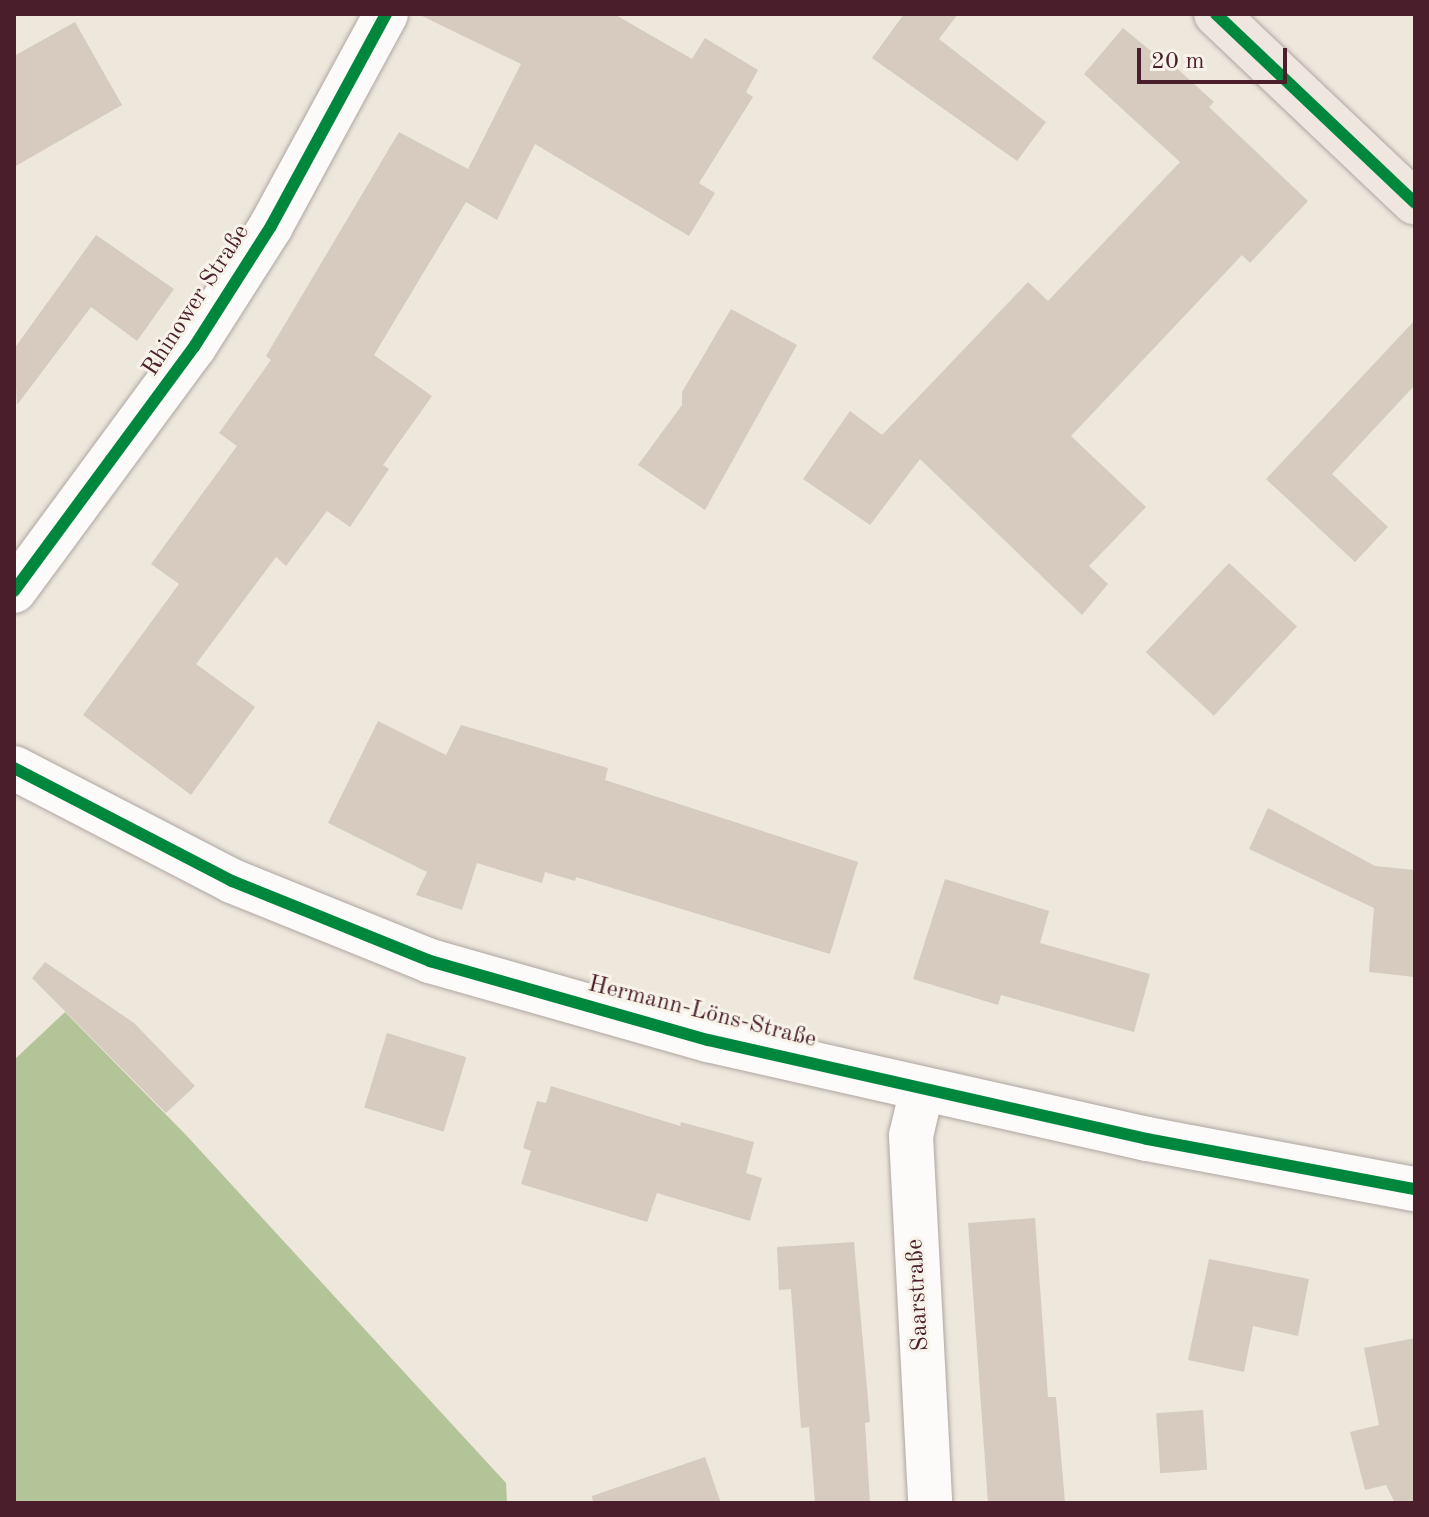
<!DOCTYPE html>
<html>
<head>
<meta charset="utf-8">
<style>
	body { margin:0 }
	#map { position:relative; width:1429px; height:1517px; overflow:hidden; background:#ede7dc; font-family:"Old Standard TT",serif }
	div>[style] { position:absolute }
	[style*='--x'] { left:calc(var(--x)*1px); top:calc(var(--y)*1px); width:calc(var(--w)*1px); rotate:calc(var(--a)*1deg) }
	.forest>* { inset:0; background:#b3c598 }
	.building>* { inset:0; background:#d7cbbf; transform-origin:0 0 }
	.roads { filter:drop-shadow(0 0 2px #afa6a1) drop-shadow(0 0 2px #afa6a1) }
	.street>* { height:44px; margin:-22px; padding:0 22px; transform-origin:22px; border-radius:22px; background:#fcfbfa }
	.primary>* { height:44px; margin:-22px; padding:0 22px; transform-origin:22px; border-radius:22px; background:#efe6df }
	.cycleway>* { height:12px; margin:-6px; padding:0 6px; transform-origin:6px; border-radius:6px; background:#00873e }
	span { translate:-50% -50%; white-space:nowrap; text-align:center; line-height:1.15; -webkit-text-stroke:6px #f7f3e8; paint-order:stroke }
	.street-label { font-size:24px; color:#4a1f2b }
	.frame { position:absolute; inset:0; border:16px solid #4a1f2b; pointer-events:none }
	.scale { position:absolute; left:1137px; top:48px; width:150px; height:36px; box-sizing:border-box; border:4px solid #4a1f2b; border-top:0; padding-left:10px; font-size:24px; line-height:28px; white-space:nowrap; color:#4a1f2b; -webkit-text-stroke:6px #f7f3e8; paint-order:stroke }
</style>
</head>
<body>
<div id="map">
	<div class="forest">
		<div style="clip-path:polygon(65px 1012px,186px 1135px,506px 1483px,507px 1503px,14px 1503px,14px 1060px)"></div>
	</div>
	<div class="building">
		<div style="clip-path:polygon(418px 14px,614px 14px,692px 59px,705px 38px,758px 70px,746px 92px,753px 97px,699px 183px,715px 193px,689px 236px,535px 144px,497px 220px,466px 202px,374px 355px,432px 396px,383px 465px,389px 469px,350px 527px,327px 511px,286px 566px,276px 557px,196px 664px,255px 707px,191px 795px,83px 715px,179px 584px,151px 564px,237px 446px,219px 433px,271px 360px,266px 356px,399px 132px,468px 169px,521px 64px)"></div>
		<div style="clip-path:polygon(904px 14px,958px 14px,939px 39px,1046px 122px,1017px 161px,872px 58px)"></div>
		<div style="clip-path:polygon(75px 22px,122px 105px,14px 167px,14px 56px)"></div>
		<div style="clip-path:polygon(1123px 28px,1157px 56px,1160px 53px,1214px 102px,1209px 107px,1308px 201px,1250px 263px,1242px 255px,1071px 436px,1146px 507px,1089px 566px,1108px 584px,1082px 615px,920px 459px,870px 525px,803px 479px,850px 411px,882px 435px,1028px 282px,1048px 301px,1180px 162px,1084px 74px)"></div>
		<div style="clip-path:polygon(96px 235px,174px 289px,137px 341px,91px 307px,17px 405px,14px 349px)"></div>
		<div style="clip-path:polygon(731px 309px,797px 345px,705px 510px,638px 465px,682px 405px,682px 392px)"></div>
		<div style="clip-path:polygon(1415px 320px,1415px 385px,1332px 474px,1388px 527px,1355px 562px,1266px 479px)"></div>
		<div style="left:1229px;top:563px;width:93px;height:122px;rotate:43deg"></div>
		<div style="clip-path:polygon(378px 721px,446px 755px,461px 725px,608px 768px,605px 780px,858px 862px,830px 954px,576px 877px,575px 881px,545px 872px,542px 883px,477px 863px,462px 910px,416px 895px,427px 872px,328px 823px)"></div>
		<div style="clip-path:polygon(1268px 808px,1375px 866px,1415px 870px,1415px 977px,1369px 972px,1374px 908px,1249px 849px)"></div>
		<div style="clip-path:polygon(945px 879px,1049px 911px,1040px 943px,1150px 974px,1134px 1032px,1001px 995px,998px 1005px,913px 979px)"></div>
		<div style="clip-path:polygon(45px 962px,134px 1023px,195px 1086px,166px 1113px,32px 978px)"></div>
		<div style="left:387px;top:1033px;width:83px;height:78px;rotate:17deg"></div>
		<div style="clip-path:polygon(551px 1086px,680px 1126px,681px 1122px,754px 1142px,746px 1173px,762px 1178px,750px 1221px,657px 1193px,647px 1222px,521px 1184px,531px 1151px,523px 1148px,537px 1101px,546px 1103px)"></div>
		<div style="clip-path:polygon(1035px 1218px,1048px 1397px,1056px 1397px,1065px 1503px,988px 1503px,968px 1223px)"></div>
		<div style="clip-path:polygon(854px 1242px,870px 1422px,865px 1423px,870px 1503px,815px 1503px,809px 1427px,801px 1428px,791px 1289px,779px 1290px,777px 1247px)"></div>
		<div style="clip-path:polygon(1209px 1259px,1309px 1279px,1298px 1336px,1253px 1326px,1244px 1372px,1188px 1360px)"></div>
		<div style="clip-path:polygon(1415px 1338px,1415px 1503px,1395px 1503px,1386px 1485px,1365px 1490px,1350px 1432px,1379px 1425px,1364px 1348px)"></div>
		<div style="left:1203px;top:1410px;width:60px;height:47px;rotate:86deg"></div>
		<div style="clip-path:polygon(705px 1457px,721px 1503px,593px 1503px,592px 1496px)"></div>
	</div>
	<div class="roads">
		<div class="street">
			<div style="--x:14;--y:591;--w:303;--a:-53.6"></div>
			<div style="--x:194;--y:347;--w:143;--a:-57.5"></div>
			<div style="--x:271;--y:226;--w:241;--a:-61.5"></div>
			<div style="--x:14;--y:768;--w:246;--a:27.4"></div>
			<div style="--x:232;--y:881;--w:214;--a:22"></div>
			<div style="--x:430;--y:961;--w:289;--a:15.9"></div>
			<div style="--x:708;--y:1040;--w:450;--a:12.7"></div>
			<div style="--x:1147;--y:1139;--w:273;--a:10.6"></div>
			<div style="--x:922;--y:1089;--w:48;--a:103.2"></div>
			<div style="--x:911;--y:1136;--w:367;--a:87"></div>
		</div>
		<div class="primary">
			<div style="--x:1216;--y:14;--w:274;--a:43.5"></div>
		</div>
	</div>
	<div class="cycleway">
		<div style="--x:1216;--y:14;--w:274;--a:43.5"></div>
		<div style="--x:14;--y:591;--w:303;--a:-53.6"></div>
		<div style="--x:194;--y:347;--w:143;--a:-57.5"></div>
		<div style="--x:271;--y:226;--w:241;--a:-61.5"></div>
		<div style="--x:14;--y:768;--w:246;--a:27.4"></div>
		<div style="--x:232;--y:881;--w:214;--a:22"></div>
		<div style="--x:430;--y:961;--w:289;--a:15.9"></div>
		<div style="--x:708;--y:1040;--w:450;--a:12.7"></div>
		<div style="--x:1147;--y:1139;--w:273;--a:10.6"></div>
	</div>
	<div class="street-label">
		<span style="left:197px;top:301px;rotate:-57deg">Rhinower Straße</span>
		<span style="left:702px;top:1013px;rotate:14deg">Hermann-Löns-Straße</span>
		<span style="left:919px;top:1295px;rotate:-93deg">Saarstraße</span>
	</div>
	<div class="frame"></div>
	<div class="scale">20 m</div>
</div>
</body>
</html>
